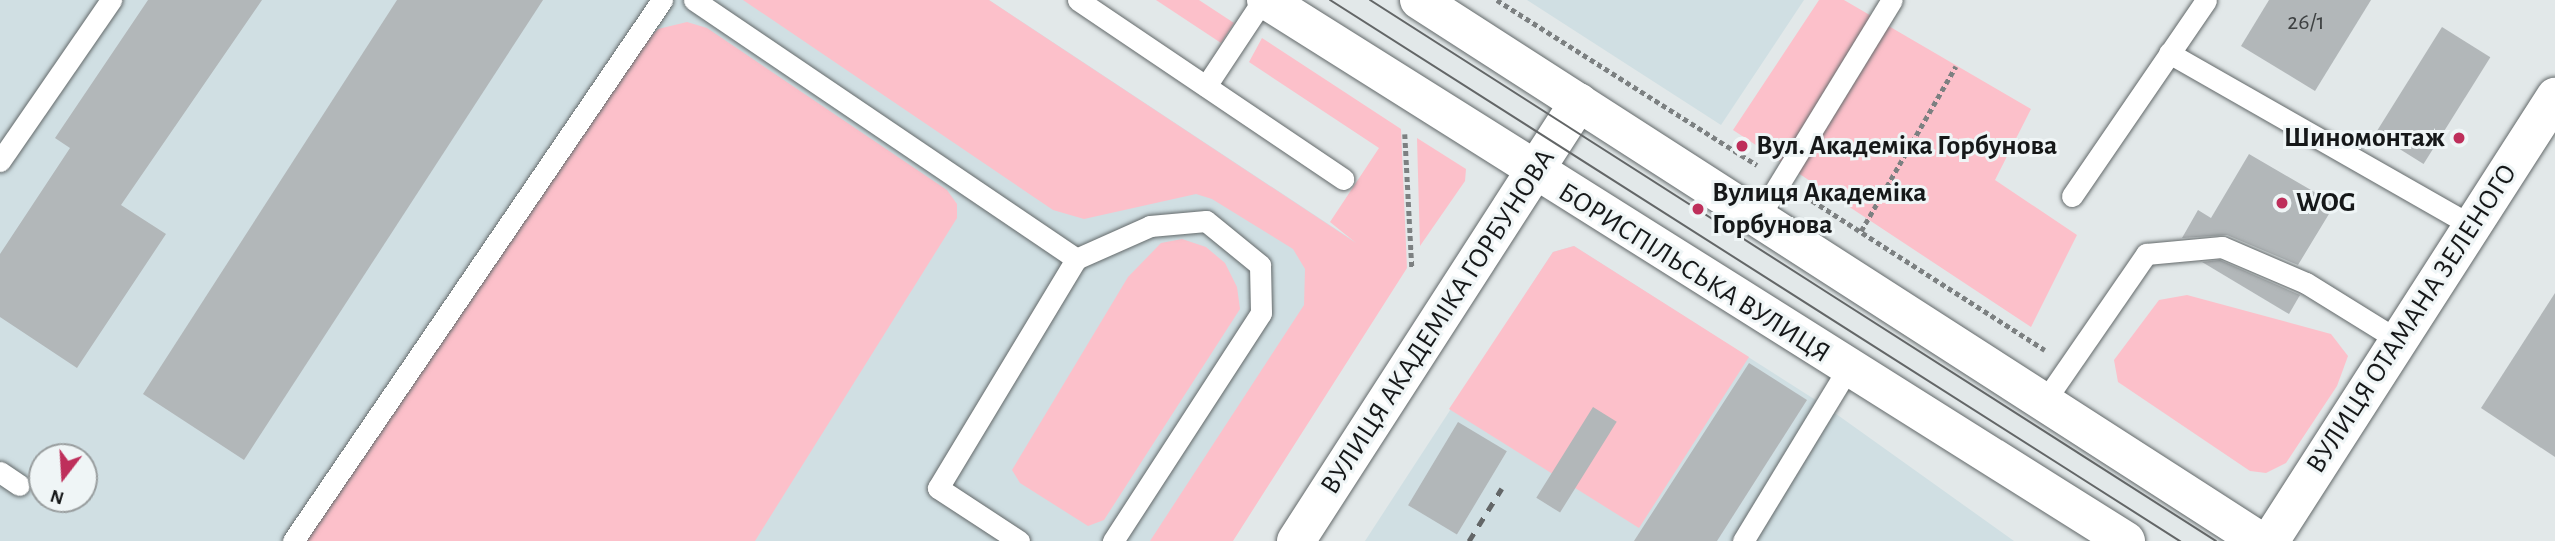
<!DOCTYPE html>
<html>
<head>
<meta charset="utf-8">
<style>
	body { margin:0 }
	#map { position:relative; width:2555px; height:541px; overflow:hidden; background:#e2e8e9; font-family:"Alegreya Sans",sans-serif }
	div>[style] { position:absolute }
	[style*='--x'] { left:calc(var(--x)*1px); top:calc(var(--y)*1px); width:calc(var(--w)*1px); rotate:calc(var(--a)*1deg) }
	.built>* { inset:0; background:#d0dfe3 }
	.green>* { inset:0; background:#fcc0ca }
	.building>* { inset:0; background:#b2b7b9; transform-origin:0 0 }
	.path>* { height:4.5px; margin-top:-2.25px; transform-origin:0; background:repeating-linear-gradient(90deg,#7c8081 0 5px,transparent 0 8.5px) }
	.roads { filter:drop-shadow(0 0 2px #63696a) drop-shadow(0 0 2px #63696a) }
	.lane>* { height:21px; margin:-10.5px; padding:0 10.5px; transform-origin:10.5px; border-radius:10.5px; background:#fff }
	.street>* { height:38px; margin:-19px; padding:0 19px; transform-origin:19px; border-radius:19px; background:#fff }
	.secondary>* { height:38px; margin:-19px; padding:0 19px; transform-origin:19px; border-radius:19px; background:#fff }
	.tram>* { height:2px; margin:-1px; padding:0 1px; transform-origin:1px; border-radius:1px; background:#636667 }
	.rail>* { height:5px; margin-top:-2.5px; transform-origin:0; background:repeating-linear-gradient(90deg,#636667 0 9px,transparent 0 18px) }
	.dots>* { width:19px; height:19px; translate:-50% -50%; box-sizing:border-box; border:4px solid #eff5f6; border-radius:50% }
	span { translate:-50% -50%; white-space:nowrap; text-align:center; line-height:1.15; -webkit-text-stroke:6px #eff5f6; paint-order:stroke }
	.number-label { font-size:24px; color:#3d4041 }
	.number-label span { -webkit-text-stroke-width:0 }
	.poi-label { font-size:28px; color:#161819; font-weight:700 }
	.right { translate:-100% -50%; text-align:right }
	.left { translate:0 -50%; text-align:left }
	.street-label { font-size:28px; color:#161819 }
	.north { position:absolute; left:28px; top:443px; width:70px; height:70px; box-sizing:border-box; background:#eff5f6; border:2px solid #989d9e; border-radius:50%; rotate:197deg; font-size:19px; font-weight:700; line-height:28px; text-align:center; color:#161819 }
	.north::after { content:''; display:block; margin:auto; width:24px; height:32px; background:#be2f5b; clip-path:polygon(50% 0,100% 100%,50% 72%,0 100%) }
</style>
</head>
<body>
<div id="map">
	<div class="built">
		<div style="clip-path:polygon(evenodd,0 0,989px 0,1369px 251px,1208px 541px,0 541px,0 0,42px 457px,84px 457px,84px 499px,42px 499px,42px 457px)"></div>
		<div style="clip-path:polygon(1527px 0,1804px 0,1721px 125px)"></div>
		<div style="clip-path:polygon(1574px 246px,1825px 406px,2014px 541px,1365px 541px,1553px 252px)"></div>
	</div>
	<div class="green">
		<div style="clip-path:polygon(743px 0,989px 0,1356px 243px,1330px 222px,1379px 148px,1249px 62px,1262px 38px,1401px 129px,1407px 268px,1233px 541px,1150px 541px,1304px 305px,1305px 269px,1293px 249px,1212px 199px,1196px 194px,1084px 219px,1053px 210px)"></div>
		<div style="clip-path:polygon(1156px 0,1199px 0,1234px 23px,1221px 43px)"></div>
		<div style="clip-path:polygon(1819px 0,1844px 0,2031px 109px,1995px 180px,2077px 235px,2031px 327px,1733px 130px)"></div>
		<div style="clip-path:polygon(687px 22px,707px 28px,947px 190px,957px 204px,957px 218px,755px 541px,306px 541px,646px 42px,658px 29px)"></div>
		<div style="clip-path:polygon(1417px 138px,1466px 169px,1465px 181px,1420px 246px)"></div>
		<div style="clip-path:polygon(1182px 239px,1206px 247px,1225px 263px,1237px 287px,1240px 309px,1104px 520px,1088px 526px,1020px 483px,1012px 470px,1128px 277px,1161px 243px)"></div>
		<div style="clip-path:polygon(1574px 246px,1749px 357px,1639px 528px,1449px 409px,1553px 252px)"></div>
		<div style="clip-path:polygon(2187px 295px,2331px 334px,2348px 356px,2337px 386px,2286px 463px,2266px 473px,2250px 471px,2118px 382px,2114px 360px,2159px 300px)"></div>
	</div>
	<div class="building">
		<div style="clip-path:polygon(148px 0,262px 0,121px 205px,166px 234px,77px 368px,0 317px,0 254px,70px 148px,55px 138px)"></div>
		<div style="clip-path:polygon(397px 0,543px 0,244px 460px,143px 394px)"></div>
		<div style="clip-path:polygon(2269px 0,2371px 0,2315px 91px,2241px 46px)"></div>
		<div style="left:2442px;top:27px;width:57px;height:126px;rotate:32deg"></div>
		<div style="clip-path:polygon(2249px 154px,2335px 204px,2298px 265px,2227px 235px,2182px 238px,2198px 210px,2211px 218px)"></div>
		<div style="clip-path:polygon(2220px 260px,2300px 295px,2289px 314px,2202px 262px)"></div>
		<div style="clip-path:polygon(2555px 293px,2555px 457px,2481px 408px)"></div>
		<div style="clip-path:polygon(1749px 363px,1807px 400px,1717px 541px,1634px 541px)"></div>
		<div style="left:1593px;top:407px;width:28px;height:107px;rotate:32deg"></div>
		<div style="left:1458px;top:422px;width:57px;height:97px;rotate:31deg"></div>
	</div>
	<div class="path">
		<div style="--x:1497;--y:0;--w:308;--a:32.4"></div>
		<div style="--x:1405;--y:134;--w:135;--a:87"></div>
		<div style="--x:1805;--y:196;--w:285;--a:32.7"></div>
		<div style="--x:1861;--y:231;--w:190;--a:-60.1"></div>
	</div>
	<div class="roads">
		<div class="lane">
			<div style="--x:694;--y:0;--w:462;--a:34.1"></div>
			<div style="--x:1078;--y:0;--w:320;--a:34"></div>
			<div style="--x:2169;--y:53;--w:349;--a:29.7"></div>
			<div style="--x:1206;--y:86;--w:103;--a:-56.5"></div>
			<div style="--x:0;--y:161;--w:196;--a:-55.4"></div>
			<div style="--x:2072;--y:196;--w:237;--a:-55.6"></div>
			<div style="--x:1760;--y:215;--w:252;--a:-58.5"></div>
			<div style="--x:2044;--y:402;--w:180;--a:-55.4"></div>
			<div style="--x:2146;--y:254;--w:76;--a:-5.3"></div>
			<div style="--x:2222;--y:247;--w:91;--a:23.2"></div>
			<div style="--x:2306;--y:283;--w:108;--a:31.8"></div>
			<div style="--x:0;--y:472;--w:23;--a:34"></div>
			<div style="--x:293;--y:541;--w:655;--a:-55.7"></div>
			<div style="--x:1019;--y:541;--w:97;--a:-146.8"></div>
			<div style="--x:938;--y:488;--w:267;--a:-58.9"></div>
			<div style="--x:1076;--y:259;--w:81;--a:-24"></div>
			<div style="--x:1150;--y:226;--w:56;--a:-5.1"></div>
			<div style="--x:1206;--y:221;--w:70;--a:39.2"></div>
			<div style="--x:1260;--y:265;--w:48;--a:88.8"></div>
			<div style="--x:1261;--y:313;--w:272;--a:123"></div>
			<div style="--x:1743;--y:541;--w:202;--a:-58.7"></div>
		</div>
		<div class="street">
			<div style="--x:1296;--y:541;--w:522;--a:-57.19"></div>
			<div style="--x:2270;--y:541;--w:528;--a:-57.3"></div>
		</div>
		<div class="secondary">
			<div style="--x:1266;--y:0;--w:1016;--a:32.17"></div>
			<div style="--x:1419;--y:0;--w:1000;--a:32.75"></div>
		</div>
	</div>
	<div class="tram">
		<div style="--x:1330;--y:0;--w:1008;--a:32.48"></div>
		<div style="--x:1370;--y:0;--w:1004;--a:32.6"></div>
	</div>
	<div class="rail">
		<div style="--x:1469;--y:541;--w:62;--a:-58.1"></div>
	</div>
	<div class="dots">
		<div style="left:2459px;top:138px;background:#be2f5b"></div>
		<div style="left:1742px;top:146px;background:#be2f5b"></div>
		<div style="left:2282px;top:203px;background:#be2f5b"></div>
		<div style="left:1698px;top:209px;background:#be2f5b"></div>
	</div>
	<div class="number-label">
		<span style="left:2306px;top:23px">26/1</span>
	</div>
	<div class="poi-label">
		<span class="right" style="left:2445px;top:138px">Шиномонтаж</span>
		<span class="left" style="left:1756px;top:146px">Вул. Академіка Горбунова</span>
		<span class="left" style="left:1712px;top:209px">Вулиця Академіка<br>Горбунова</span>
		<span class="left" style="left:2296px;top:203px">WOG</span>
	</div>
	<div class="street-label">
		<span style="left:1694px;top:273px;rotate:32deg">БОРИСПІЛЬСЬКА ВУЛИЦЯ</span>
		<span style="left:2412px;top:319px;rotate:-57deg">ВУЛИЦЯ ОТАМАНА ЗЕЛЕНОГО</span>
		<span style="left:1438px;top:322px;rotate:-57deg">ВУЛИЦЯ АКАДЕМІКА ГОРБУНОВА</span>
	</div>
	<div class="north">N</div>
</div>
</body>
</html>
